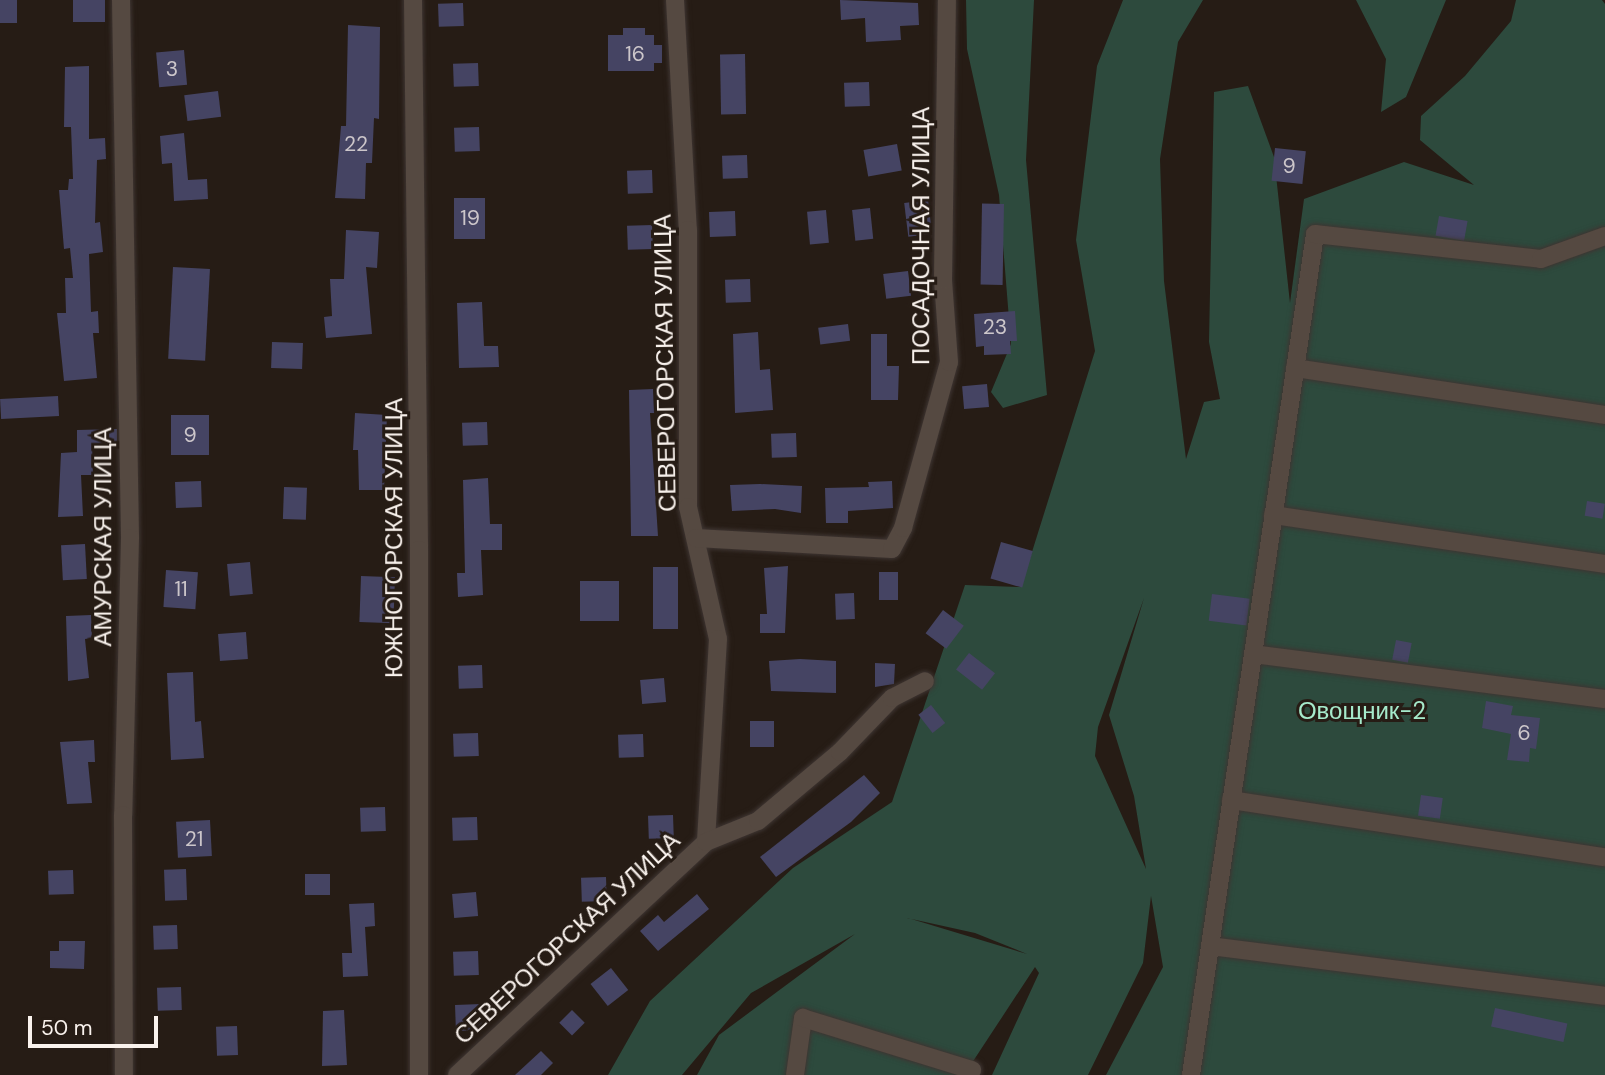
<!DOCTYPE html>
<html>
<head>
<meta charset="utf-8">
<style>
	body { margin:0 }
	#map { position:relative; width:1605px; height:1075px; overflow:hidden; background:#261c15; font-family:"DM Sans",sans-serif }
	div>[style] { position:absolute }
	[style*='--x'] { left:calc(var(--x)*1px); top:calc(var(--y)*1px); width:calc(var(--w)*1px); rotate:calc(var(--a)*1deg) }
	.green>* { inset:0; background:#2d4a3d }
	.building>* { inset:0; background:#454463; transform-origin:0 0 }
	.roads { filter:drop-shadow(0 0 2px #3e3532) drop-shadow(0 0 2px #3e3532) }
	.minor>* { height:18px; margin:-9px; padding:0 9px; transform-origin:9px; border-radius:9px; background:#554941 }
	span { translate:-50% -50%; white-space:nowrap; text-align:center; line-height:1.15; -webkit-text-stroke:6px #261c15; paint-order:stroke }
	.number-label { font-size:21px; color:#ccc6ca }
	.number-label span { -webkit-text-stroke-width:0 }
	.street-label { font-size:24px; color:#f9f2ed }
	.park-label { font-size:24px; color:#a6eacb }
	.scale { position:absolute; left:28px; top:1016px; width:130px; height:32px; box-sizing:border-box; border:4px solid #f9f2ed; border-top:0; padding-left:9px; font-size:21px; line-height:24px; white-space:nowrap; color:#f9f2ed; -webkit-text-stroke:5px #261c15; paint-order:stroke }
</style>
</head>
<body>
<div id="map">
	<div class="green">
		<div style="clip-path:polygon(966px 0,1034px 0,1026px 160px,1047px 395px,1003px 408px,991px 392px,1011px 344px,999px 195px,967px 49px)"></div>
		<div style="clip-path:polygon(evenodd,1123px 0,1203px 0,1178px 42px,1160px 159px,1164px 281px,1186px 459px,1204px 402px,1220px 399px,1209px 342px,1214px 92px,1248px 86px,1274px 157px,1290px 303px,1304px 199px,1404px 162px,1474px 185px,1420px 140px,1421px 116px,1465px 76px,1511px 21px,1516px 0,1602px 0,1605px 4px,1605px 1075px,1106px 1075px,1163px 967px,1151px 896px,1143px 963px,1088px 1075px,992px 1075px,1039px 973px,1035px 967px,964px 1075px,697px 1075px,719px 1035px,855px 934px,751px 993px,682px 1075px,608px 1075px,650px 1001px,793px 868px,892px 802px,965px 585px,1021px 587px,1095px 351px,1076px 240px,1097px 66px,1123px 0,1144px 598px,1109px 715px,1134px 796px,1146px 869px,1095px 756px,1098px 727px,1144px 598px,1123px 0,907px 918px,975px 933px,1027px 954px,908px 918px,907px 918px)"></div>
		<div style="clip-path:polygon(1356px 0,1446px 0,1406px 97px,1381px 112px,1386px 59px)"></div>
	</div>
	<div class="building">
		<div style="left:0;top:0;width:17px;height:23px"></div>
		<div style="left:73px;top:0;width:32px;height:22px"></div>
		<div style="clip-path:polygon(840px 0,918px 3px,919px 25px,900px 26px,901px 40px,866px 42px,865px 18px,841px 20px)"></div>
		<div style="left:463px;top:3px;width:23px;height:25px;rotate:88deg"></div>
		<div style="clip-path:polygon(348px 25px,380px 27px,379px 119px,374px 118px,372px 163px,366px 163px,365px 199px,335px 198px,341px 126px,346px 126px)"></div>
		<div style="clip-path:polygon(623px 28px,645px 28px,645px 35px,654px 35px,654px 45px,662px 45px,662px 63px,654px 63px,654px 71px,608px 71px,608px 35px,623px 35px)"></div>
		<div style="left:184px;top:50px;width:35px;height:28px;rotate:85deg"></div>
		<div style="left:745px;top:54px;width:60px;height:25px;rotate:89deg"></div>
		<div style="left:478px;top:63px;width:23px;height:25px;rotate:88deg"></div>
		<div style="clip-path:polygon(89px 66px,89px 139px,105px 138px,106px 159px,97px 160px,95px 223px,100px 222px,103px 252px,89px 254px,91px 312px,98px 311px,99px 333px,93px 333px,97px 378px,64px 381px,57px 313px,66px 313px,65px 278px,73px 278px,70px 248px,64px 249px,59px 190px,68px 190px,69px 179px,73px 179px,71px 127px,64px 127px,65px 67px)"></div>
		<div style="left:869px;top:82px;width:24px;height:25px;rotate:88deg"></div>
		<div style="left:218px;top:91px;width:26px;height:34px;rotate:83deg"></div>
		<div style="left:479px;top:127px;width:24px;height:25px;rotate:88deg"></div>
		<div style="clip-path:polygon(184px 133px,188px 180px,207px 179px,208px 199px,174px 201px,172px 163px,162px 164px,160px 136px)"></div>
		<div style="left:897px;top:144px;width:27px;height:34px;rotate:80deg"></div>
		<div style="left:1275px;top:148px;width:31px;height:33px;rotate:6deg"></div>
		<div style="left:747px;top:155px;width:23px;height:25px;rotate:88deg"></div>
		<div style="left:652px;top:170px;width:23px;height:25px;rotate:88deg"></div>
		<div style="left:454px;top:198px;width:31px;height:41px"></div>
		<div style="left:928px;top:200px;width:34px;height:24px;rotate:83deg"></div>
		<div style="left:1004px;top:204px;width:81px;height:22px;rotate:91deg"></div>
		<div style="left:870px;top:208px;width:31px;height:18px;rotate:84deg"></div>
		<div style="left:826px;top:210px;width:33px;height:19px;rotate:85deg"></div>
		<div style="left:735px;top:211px;width:25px;height:26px;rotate:88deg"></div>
		<div style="left:1439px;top:216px;width:29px;height:20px;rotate:10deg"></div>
		<div style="left:652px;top:225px;width:24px;height:25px;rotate:88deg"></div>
		<div style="clip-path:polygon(346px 230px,379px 232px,377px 268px,366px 267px,372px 334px,326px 338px,324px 317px,332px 316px,330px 279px,344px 279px)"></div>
		<div style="left:173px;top:267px;width:37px;height:92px;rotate:3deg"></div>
		<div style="left:908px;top:271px;width:25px;height:25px;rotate:83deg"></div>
		<div style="left:750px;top:279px;width:23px;height:25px;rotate:88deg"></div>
		<div style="clip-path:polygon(482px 302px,484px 346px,498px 346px,499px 367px,459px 368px,457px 303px)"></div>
		<div style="clip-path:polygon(1015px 311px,1017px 341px,1010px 341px,1011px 354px,984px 355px,984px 346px,976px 347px,974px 314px)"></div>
		<div style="left:848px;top:324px;width:17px;height:30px;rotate:83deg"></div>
		<div style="clip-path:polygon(758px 332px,760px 370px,770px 369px,773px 410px,735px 413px,733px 334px)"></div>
		<div style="clip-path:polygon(871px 334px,887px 334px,887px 366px,899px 366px,898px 400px,871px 400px)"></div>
		<div style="left:272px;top:342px;width:31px;height:26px;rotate:2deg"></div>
		<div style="left:987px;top:384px;width:23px;height:25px;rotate:85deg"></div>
		<div style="clip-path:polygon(653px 389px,654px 413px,650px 413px,658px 536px,631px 536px,629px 390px)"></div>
		<div style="left:58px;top:396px;width:20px;height:58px;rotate:87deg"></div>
		<div style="clip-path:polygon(355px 413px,387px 415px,384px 490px,359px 490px,358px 450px,353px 450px)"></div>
		<div style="left:171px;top:415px;width:38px;height:40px"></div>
		<div style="left:487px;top:422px;width:23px;height:25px;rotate:88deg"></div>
		<div style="clip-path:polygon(117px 429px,117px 443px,92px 444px,93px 475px,81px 475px,83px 516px,58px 517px,61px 453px,77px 452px,77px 430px)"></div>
		<div style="left:796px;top:433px;width:24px;height:25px;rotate:88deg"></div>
		<div style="clip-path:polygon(488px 478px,490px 524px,502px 524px,502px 550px,481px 550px,483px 595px,458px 597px,457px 573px,465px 573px,463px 480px)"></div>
		<div style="left:201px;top:481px;width:26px;height:26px;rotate:88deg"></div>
		<div style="clip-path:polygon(892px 481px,893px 508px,848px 511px,848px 523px,826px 523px,825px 488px,869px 487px,868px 482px)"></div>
		<div style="clip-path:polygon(760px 484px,802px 486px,801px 513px,775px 509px,732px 511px,730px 485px)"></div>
		<div style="left:284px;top:487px;width:23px;height:32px;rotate:2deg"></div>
		<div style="left:1587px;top:501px;width:18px;height:15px;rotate:9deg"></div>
		<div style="left:1001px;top:542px;width:33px;height:38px;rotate:16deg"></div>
		<div style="left:85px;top:544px;width:35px;height:24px;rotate:87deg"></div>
		<div style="left:250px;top:562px;width:32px;height:23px;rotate:85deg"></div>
		<div style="clip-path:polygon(788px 566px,785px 633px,760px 633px,760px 614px,767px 614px,764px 568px)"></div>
		<div style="left:653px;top:567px;width:25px;height:62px"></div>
		<div style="left:166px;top:570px;width:32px;height:37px;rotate:4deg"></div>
		<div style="left:879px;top:572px;width:19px;height:28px"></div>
		<div style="left:361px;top:576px;width:34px;height:46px;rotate:2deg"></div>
		<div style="left:580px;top:581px;width:39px;height:40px"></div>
		<div style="left:854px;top:593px;width:26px;height:19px;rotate:88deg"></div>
		<div style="left:1212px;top:594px;width:38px;height:27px;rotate:7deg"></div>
		<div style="left:943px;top:610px;width:26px;height:29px;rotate:37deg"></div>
		<div style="clip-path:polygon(91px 615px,92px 638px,85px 639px,89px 678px,68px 681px,66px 616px)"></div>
		<div style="left:246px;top:632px;width:27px;height:28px;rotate:86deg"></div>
		<div style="left:1396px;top:640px;width:16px;height:20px;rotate:11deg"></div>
		<div style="left:969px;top:653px;width:33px;height:21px;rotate:38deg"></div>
		<div style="clip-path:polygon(800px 659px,836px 661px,836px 693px,771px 691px,769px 661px)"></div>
		<div style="clip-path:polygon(875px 663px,895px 664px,894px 684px,875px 687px)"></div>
		<div style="left:482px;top:665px;width:23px;height:24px;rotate:88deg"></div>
		<div style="clip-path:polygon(193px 672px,195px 722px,201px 721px,204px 758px,171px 760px,167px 673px)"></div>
		<div style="left:664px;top:678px;width:24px;height:24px;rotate:85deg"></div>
		<div style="clip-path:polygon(1486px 701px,1513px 706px,1511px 715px,1540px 718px,1536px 749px,1530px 748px,1529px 762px,1507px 760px,1511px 734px,1482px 728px)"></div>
		<div style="left:931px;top:705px;width:23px;height:16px;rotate:52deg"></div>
		<div style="left:750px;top:721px;width:24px;height:26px"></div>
		<div style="left:478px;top:733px;width:23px;height:25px;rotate:88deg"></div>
		<div style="left:643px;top:734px;width:23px;height:25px;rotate:88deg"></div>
		<div style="clip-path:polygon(94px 740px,95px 762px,88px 762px,92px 803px,67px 804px,60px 742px)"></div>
		<div style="clip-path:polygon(864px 775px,880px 793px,851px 822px,776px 877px,760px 857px)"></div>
		<div style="left:1421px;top:795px;width:22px;height:21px;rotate:8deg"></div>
		<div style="left:385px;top:807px;width:24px;height:25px;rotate:88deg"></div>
		<div style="left:673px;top:815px;width:23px;height:25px;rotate:88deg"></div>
		<div style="left:477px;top:817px;width:23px;height:25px;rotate:88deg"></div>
		<div style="left:210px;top:820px;width:36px;height:34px;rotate:87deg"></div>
		<div style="left:186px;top:869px;width:31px;height:22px;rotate:88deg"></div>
		<div style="left:73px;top:870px;width:24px;height:25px;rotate:88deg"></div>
		<div style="left:305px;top:874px;width:25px;height:21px"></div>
		<div style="left:606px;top:877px;width:24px;height:25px;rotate:88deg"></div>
		<div style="left:476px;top:892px;width:24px;height:24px;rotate:85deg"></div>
		<div style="clip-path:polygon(697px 894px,709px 909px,658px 951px,640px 931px,658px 915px,664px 922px)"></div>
		<div style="clip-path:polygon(374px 903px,375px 926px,365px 927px,368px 976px,343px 977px,342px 953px,352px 953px,349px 904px)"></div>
		<div style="left:177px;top:925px;width:24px;height:24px;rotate:88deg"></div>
		<div style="clip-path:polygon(59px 941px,85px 941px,84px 969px,50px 968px,50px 951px,59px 951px)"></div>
		<div style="left:478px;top:951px;width:24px;height:25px;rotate:88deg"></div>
		<div style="left:611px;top:968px;width:28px;height:26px;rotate:52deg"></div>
		<div style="left:181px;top:987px;width:23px;height:24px;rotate:88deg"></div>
		<div style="left:481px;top:1004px;width:26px;height:26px;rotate:88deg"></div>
		<div style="left:1495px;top:1008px;width:74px;height:19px;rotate:12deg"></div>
		<div style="clip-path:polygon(344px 1010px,347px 1065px,322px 1066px,323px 1011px)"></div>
		<div style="left:572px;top:1010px;width:18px;height:18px;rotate:45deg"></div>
		<div style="left:237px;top:1026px;width:29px;height:21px;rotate:88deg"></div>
		<div style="clip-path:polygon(541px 1051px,553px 1063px,541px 1075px,515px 1075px)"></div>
	</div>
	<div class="roads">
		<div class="minor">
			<div style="--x:121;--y:0;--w:538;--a:89.04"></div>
			<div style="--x:130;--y:538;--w:277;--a:91.4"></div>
			<div style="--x:123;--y:815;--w:260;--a:89.8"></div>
			<div style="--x:413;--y:0;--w:550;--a:89.37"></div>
			<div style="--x:419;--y:550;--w:525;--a:90"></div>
			<div style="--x:675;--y:0;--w:230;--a:86.8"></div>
			<div style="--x:688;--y:230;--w:277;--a:90"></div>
			<div style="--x:688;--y:507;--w:135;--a:77.2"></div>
			<div style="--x:718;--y:639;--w:203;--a:93.4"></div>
			<div style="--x:1295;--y:368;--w:314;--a:8.6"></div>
			<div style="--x:1273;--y:515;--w:336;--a:8.4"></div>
			<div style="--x:696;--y:538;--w:196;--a:3.2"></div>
			<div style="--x:892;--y:549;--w:24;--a:-62"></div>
			<div style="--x:903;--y:528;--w:172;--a:-74.5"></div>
			<div style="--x:949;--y:362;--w:82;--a:-94.2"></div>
			<div style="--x:943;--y:280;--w:280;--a:-89.2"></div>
			<div style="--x:1253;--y:654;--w:355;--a:7.3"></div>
			<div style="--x:1231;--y:800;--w:378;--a:8.7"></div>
			<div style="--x:1210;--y:946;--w:398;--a:7.2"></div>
			<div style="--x:457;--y:1075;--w:341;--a:-43.1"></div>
			<div style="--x:706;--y:842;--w:56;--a:-22"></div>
			<div style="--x:758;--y:821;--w:107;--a:-40.1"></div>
			<div style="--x:840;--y:752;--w:75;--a:-46.1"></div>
			<div style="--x:892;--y:698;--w:37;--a:-27"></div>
			<div style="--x:795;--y:1075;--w:58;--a:-82"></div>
			<div style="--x:803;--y:1018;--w:177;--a:17.1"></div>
			<div style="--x:1191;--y:1075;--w:850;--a:-81.61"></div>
			<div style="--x:1315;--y:234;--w:227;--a:6.3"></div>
			<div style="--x:1541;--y:259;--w:68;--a:-19.8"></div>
		</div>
	</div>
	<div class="number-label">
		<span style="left:635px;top:54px">16</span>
		<span style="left:172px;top:69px">3</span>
		<span style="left:356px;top:144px">22</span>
		<span style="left:1289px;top:166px">9</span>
		<span style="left:470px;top:218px">19</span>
		<span style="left:995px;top:327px">23</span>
		<span style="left:190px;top:435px">9</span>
		<span style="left:181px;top:589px">11</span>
		<span style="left:1524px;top:733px">6</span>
		<span style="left:194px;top:839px">21</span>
	</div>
	<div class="street-label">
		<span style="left:921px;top:236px;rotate:-90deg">ПОСАДОЧНАЯ УЛИЦА</span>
		<span style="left:665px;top:363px;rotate:-91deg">СЕВЕРОГОРСКАЯ УЛИЦА</span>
		<span style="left:103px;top:537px;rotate:-90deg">АМУРСКАЯ УЛИЦА</span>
		<span style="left:394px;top:538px;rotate:-90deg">ЮЖНОГОРСКАЯ УЛИЦА</span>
		<span style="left:567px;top:938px;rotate:-43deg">СЕВЕРОГОРСКАЯ УЛИЦА</span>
	</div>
	<div class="park-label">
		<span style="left:1362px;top:711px">Овощник-2</span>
	</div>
	<div class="scale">50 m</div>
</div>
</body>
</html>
